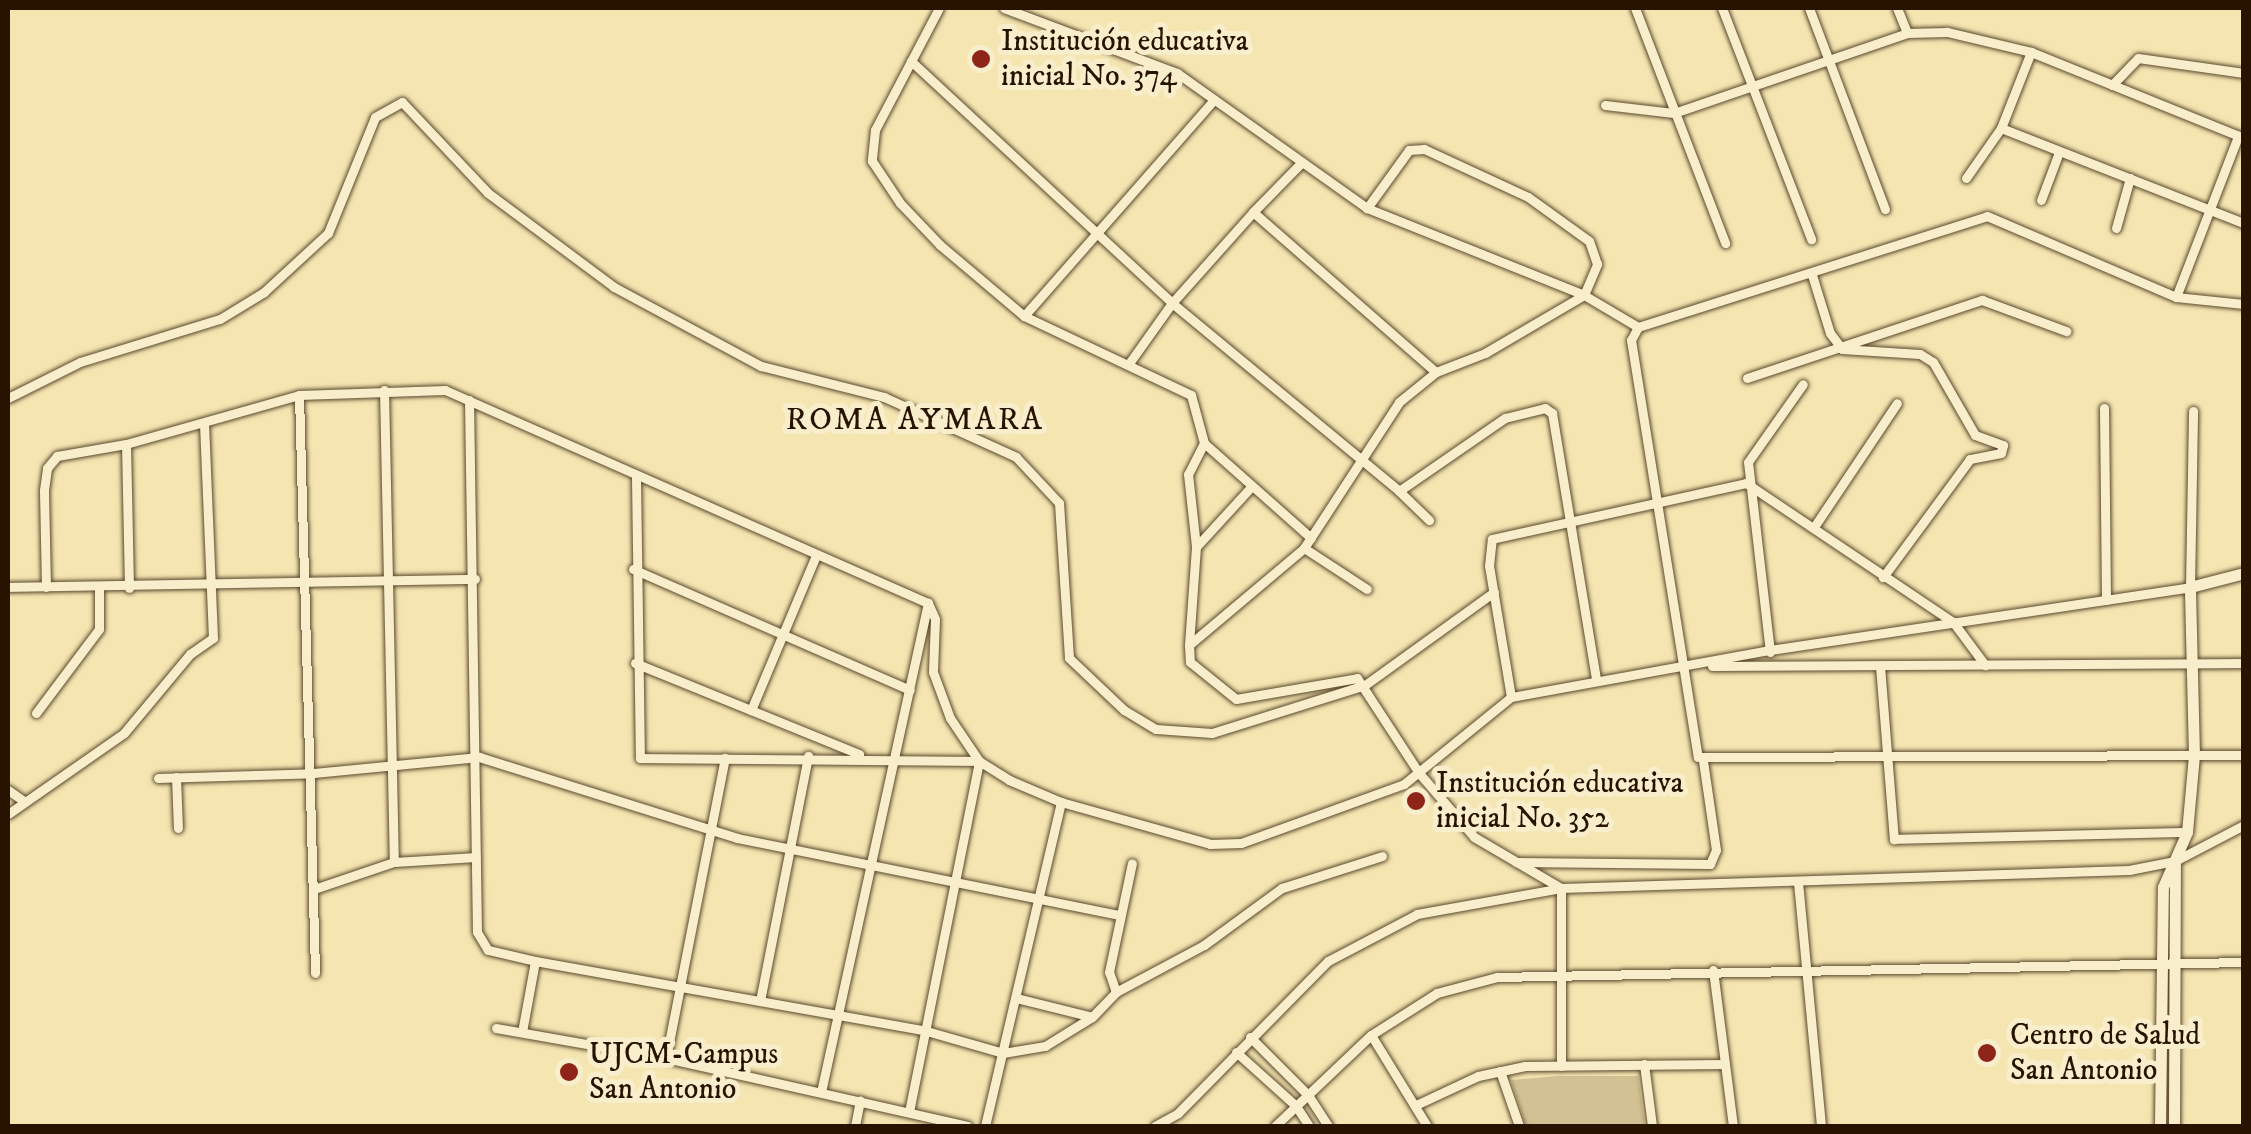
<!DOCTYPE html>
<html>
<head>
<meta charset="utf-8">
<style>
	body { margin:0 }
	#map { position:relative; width:2251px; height:1134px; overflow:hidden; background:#f4e5b1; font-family:"IM FELL DW Pica",serif }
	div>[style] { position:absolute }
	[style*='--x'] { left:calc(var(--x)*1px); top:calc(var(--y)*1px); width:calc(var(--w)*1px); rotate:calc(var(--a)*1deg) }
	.green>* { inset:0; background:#d1c193 }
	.roads { filter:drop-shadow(0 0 2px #5b482c) drop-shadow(0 0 2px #5b482c) }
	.minor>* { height:9px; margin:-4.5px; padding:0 4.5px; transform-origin:4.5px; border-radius:4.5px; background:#f8eecc }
	.tertiary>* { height:11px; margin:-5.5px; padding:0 5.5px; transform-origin:5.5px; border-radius:5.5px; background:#f8eecc }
	.dots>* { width:28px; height:28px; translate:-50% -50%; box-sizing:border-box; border:5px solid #f8eecc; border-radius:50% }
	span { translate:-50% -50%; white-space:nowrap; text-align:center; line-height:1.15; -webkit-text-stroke:10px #f8eecc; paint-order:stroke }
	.poi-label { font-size:30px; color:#281300 }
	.left { translate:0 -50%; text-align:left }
	.neighbourhood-label { font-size:32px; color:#281300; letter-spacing:2.5px }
	.frame { position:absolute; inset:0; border:10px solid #281300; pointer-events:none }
</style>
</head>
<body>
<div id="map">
	<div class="green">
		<div style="clip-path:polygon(1558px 1076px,1638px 1076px,1645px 1126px,1526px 1126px,1511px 1080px)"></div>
	</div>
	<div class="roads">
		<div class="minor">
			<div style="--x:939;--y:8;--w:138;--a:117.7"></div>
			<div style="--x:875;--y:130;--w:31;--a:96"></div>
			<div style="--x:872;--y:161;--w:50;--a:56.3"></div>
			<div style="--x:900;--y:203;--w:58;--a:46.4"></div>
			<div style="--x:940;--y:245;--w:110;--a:40.2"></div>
			<div style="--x:1024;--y:316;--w:185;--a:25.3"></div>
			<div style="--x:1191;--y:395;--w:50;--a:74.8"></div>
			<div style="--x:1204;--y:443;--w:35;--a:117"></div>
			<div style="--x:1188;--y:474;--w:73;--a:83.7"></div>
			<div style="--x:1196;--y:547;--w:98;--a:94.1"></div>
			<div style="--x:1189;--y:645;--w:150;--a:-40.1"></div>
			<div style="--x:1304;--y:548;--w:174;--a:-56.9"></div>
			<div style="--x:1399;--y:402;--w:48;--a:-39"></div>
			<div style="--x:1436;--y:372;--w:53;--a:-21.2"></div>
			<div style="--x:1485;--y:353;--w:115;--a:-30.4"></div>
			<div style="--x:1584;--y:295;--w:34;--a:-67"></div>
			<div style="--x:1597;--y:264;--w:24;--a:-109"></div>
			<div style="--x:1589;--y:241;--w:75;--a:-144.2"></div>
			<div style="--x:1528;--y:197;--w:115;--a:-155.2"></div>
			<div style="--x:1424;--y:149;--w:15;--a:176"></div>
			<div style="--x:1409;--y:150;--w:72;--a:125.9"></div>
			<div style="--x:1004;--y:8;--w:185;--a:20.6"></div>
			<div style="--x:1177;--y:73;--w:233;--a:35.4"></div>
			<div style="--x:1367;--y:208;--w:234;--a:21.8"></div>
			<div style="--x:1584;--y:295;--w:63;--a:30.7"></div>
			<div style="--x:1638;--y:327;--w:366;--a:-17.6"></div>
			<div style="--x:1987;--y:216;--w:206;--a:23.2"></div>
			<div style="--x:2176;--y:297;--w:68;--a:5.9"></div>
			<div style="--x:1635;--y:8;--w:252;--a:69"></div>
			<div style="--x:1722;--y:8;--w:248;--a:68.9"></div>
			<div style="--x:1809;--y:8;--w:215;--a:69.3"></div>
			<div style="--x:1897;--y:8;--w:27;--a:68"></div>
			<div style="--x:911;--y:61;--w:356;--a:42.8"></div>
			<div style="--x:1172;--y:303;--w:122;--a:-48.3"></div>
			<div style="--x:1253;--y:212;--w:243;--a:41.2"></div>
			<div style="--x:2112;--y:85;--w:37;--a:-46"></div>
			<div style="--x:2138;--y:58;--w:107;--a:8.1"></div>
			<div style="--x:1605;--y:105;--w:69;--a:6.6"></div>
			<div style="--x:1674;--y:113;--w:246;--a:-18.9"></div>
			<div style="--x:1907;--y:33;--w:40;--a:-1.4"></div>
			<div style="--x:1947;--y:32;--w:86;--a:13.4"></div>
			<div style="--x:2031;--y:52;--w:230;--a:22"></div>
			<div style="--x:2001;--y:128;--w:261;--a:21.4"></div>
			<div style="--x:1966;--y:178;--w:61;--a:-55"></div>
			<div style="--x:2001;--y:128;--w:82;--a:-68.5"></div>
			<div style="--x:2041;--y:200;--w:51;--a:-69.4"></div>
			<div style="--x:1253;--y:212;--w:70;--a:-45.6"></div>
			<div style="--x:2116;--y:228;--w:52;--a:-74.4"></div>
			<div style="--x:1812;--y:275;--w:61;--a:72.8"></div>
			<div style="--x:1830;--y:333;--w:20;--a:53"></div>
			<div style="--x:1842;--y:349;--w:78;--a:3.7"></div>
			<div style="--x:1920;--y:354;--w:15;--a:32"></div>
			<div style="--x:1933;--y:362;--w:84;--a:60.1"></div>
			<div style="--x:1975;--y:435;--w:30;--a:20"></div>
			<div style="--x:2003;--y:445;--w:8;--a:104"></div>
			<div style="--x:2001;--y:453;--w:32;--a:169"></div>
			<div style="--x:1970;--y:459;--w:147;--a:126.4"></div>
			<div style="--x:2176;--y:297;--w:173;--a:-68.9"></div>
			<div style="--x:1024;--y:316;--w:288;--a:-48.7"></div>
			<div style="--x:1638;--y:327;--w:15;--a:118"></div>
			<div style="--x:1631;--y:340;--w:422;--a:80.9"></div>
			<div style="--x:1698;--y:757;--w:546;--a:-0.21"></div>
			<div style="--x:1130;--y:362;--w:72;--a:-54.6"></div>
			<div style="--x:1172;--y:303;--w:295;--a:39.6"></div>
			<div style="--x:1399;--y:491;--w:129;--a:-34.6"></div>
			<div style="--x:1505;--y:418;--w:41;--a:-14"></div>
			<div style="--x:1545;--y:408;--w:9;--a:36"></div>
			<div style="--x:1552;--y:413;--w:271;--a:80.6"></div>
			<div style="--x:1747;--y:378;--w:248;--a:-18.4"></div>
			<div style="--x:1982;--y:300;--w:90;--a:20.3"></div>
			<div style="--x:384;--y:390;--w:472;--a:88.8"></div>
			<div style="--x:299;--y:395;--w:578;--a:88.41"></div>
			<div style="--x:8;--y:398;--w:80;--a:-26.6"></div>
			<div style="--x:80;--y:362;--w:146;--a:-17.1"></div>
			<div style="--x:220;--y:319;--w:52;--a:-31.5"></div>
			<div style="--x:264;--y:292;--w:87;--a:-42.7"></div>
			<div style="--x:328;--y:233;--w:125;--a:-67.9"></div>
			<div style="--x:375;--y:117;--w:31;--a:-29"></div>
			<div style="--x:402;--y:102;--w:125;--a:46.6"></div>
			<div style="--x:488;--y:193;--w:157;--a:36.7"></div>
			<div style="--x:614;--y:287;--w:167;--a:28.3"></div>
			<div style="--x:761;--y:366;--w:127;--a:14.1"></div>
			<div style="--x:884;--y:397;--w:145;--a:24.4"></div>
			<div style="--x:1016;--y:457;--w:63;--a:46.9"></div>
			<div style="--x:1059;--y:503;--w:155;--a:86.3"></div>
			<div style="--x:1069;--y:658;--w:76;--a:43.4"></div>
			<div style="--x:1124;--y:710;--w:37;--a:31"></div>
			<div style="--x:1156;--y:729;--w:56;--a:4.1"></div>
			<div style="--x:1212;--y:733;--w:160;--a:-17.4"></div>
			<div style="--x:1365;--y:685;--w:159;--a:-35.8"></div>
			<div style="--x:469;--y:400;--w:532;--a:89.14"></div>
			<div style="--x:477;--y:932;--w:21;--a:59"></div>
			<div style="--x:488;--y:950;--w:48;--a:13.2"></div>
			<div style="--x:2104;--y:408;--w:192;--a:89.4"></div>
			<div style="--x:1204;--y:443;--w:143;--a:41.6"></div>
			<div style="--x:126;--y:444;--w:144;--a:88.8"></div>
			<div style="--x:636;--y:477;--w:281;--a:89.2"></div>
			<div style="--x:640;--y:758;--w:339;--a:0.5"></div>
			<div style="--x:1399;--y:491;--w:42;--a:44"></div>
			<div style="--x:1814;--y:527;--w:149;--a:-56.2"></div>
			<div style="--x:1196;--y:547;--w:81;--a:-47.5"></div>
			<div style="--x:1304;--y:548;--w:75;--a:33.1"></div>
			<div style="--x:633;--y:569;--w:302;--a:23.6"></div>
			<div style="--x:8;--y:587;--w:467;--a:-1"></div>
			<div style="--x:46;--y:587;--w:97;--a:-91.2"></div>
			<div style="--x:44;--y:490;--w:22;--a:-82"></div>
			<div style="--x:47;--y:468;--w:16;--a:-50"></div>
			<div style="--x:57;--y:456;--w:70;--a:-9.9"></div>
			<div style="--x:126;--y:444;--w:180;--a:-15.8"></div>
			<div style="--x:299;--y:395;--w:146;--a:-2"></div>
			<div style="--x:445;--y:390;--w:528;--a:23.8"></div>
			<div style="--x:928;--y:603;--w:17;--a:66"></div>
			<div style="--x:935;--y:619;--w:53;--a:92.2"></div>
			<div style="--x:933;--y:672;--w:49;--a:69.7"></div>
			<div style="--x:950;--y:718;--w:52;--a:56"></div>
			<div style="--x:979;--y:761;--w:36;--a:32"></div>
			<div style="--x:1009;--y:780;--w:56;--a:22.9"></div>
			<div style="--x:1061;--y:802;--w:155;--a:15.7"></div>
			<div style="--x:1210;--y:844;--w:31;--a:-2"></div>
			<div style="--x:1241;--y:843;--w:173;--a:-19.9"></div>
			<div style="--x:1404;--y:784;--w:138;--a:-39.1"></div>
			<div style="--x:1511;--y:697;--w:263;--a:-10.3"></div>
			<div style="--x:1770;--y:650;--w:425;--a:-8.5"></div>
			<div style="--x:2190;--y:587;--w:176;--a:-89"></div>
			<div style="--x:1189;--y:645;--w:17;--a:87"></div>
			<div style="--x:1190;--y:662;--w:59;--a:38.8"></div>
			<div style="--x:1236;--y:699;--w:123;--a:-9.8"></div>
			<div style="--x:1357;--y:678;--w:113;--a:56.9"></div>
			<div style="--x:1419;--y:773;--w:84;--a:49.3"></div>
			<div style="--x:1474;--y:837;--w:101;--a:30.4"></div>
			<div style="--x:1561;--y:888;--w:178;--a:90"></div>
			<div style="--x:1770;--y:652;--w:191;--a:-96.6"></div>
			<div style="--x:1748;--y:462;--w:95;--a:-54.8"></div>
			<div style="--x:635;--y:663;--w:242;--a:22.1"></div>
			<div style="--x:1712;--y:666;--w:532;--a:-0.32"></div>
			<div style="--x:1880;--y:666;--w:174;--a:85.4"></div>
			<div style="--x:1894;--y:839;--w:293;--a:-1.4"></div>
			<div style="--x:1511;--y:697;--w:133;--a:-99.5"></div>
			<div style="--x:1489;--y:566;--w:27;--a:-84"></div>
			<div style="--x:1492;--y:539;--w:260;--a:-12.4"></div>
			<div style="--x:1746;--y:483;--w:249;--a:33.9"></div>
			<div style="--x:1953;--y:622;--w:54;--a:53.3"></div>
			<div style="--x:751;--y:710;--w:168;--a:-67.2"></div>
			<div style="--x:36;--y:713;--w:105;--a:-53.1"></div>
			<div style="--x:99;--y:629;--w:39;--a:-90"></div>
			<div style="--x:176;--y:777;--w:51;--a:87.8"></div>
			<div style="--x:158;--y:778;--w:155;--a:-1.8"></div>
			<div style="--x:313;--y:773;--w:167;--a:-5.5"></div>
			<div style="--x:479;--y:757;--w:270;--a:17.4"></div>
			<div style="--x:737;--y:838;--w:391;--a:11.4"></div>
			<div style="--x:8;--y:790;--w:19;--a:35"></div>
			<div style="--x:8;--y:814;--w:141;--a:-34.9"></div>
			<div style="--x:124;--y:733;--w:103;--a:-50.1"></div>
			<div style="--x:190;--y:654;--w:28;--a:-35"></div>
			<div style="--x:213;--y:638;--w:215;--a:-92.4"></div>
			<div style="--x:1516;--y:862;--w:194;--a:0.6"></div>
			<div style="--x:1710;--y:864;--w:15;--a:-67"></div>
			<div style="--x:1716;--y:850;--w:90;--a:-98.3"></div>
			<div style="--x:1798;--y:882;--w:245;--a:84.6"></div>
			<div style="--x:317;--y:888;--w:81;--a:-18.7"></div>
			<div style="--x:394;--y:862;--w:82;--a:-3.5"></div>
			<div style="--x:1713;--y:970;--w:157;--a:82.7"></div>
			<div style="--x:1116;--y:992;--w:100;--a:-28.1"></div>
			<div style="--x:1204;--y:945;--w:97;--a:-36.2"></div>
			<div style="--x:1282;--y:888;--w:105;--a:-17.7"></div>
			<div style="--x:1016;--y:998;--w:78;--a:14"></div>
			<div style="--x:760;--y:1001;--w:250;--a:-78.9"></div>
			<div style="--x:496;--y:1028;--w:173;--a:10"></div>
			<div style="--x:666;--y:1058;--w:309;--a:12.7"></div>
			<div style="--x:522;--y:1032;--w:72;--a:-79.6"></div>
			<div style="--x:535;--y:961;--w:394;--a:10.1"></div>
			<div style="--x:923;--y:1030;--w:83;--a:16"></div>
			<div style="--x:1003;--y:1053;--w:43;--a:-9.5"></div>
			<div style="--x:1045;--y:1046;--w:55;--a:-31.7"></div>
			<div style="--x:1092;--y:1017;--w:35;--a:-46"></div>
			<div style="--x:1116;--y:992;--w:21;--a:-109"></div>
			<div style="--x:1109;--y:972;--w:111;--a:-78.1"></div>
			<div style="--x:1371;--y:1035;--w:107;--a:58.4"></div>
			<div style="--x:1250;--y:1037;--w:82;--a:45"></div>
			<div style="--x:1308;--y:1095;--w:37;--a:57"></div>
			<div style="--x:1236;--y:1052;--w:81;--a:42"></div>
			<div style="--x:1296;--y:1106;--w:24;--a:57"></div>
			<div style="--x:666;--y:1058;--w:306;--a:-78.9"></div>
			<div style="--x:1644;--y:1064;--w:63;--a:82.6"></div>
			<div style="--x:1500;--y:1071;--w:58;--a:70.9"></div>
			<div style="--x:821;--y:1092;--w:501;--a:-77.66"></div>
			<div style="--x:1418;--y:1104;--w:66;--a:-25"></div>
			<div style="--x:1478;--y:1076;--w:48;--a:-12"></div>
			<div style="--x:1525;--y:1066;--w:200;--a:-0.6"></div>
			<div style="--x:909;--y:1112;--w:358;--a:-78.7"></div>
			<div style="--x:855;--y:1126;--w:26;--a:-79"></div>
			<div style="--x:985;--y:1126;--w:333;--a:-76.8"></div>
			<div style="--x:1155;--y:1126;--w:26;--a:-29"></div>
			<div style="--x:1178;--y:1113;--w:214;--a:-45.4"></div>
			<div style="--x:1328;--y:961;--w:101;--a:-27.8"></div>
			<div style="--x:1417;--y:914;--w:146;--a:-10.2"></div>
			<div style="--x:1561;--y:888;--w:568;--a:-1.82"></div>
			<div style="--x:2129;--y:870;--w:47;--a:-11.1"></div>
			<div style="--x:2175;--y:861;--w:78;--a:-27.6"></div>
			<div style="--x:1275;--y:1126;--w:132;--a:-43.5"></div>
			<div style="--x:1371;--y:1035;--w:78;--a:-32.5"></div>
			<div style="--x:1437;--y:993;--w:62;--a:-14.9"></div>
			<div style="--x:1497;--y:977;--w:747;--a:-1.15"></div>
		</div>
		<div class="tertiary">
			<div style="--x:2160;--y:1126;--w:239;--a:-89.3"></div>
			<div style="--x:2163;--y:887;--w:60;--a:-66.4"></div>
			<div style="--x:2187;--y:832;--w:77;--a:-84.8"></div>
			<div style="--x:2194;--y:755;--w:168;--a:-91.4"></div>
			<div style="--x:2190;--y:587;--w:56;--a:-14.5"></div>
			<div style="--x:2174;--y:1126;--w:265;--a:-89.8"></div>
		</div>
	</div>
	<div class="dots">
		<div style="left:981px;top:59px;background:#8f2418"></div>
		<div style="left:1416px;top:801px;background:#8f2418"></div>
		<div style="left:1987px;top:1053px;background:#8f2418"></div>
		<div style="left:569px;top:1072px;background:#8f2418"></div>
	</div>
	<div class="poi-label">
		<span class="left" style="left:1001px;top:59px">Institución educativa<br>inicial No. 374</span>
		<span class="left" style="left:1436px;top:801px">Institución educativa<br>inicial No. 352</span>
		<span class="left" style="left:2010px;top:1053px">Centro de Salud<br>San Antonio</span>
		<span class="left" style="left:589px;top:1072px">UJCM-Campus<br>San Antonio</span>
	</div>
	<div class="neighbourhood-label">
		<span style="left:915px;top:420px">ROMA AYMARA</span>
	</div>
	<div class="frame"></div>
</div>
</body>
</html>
